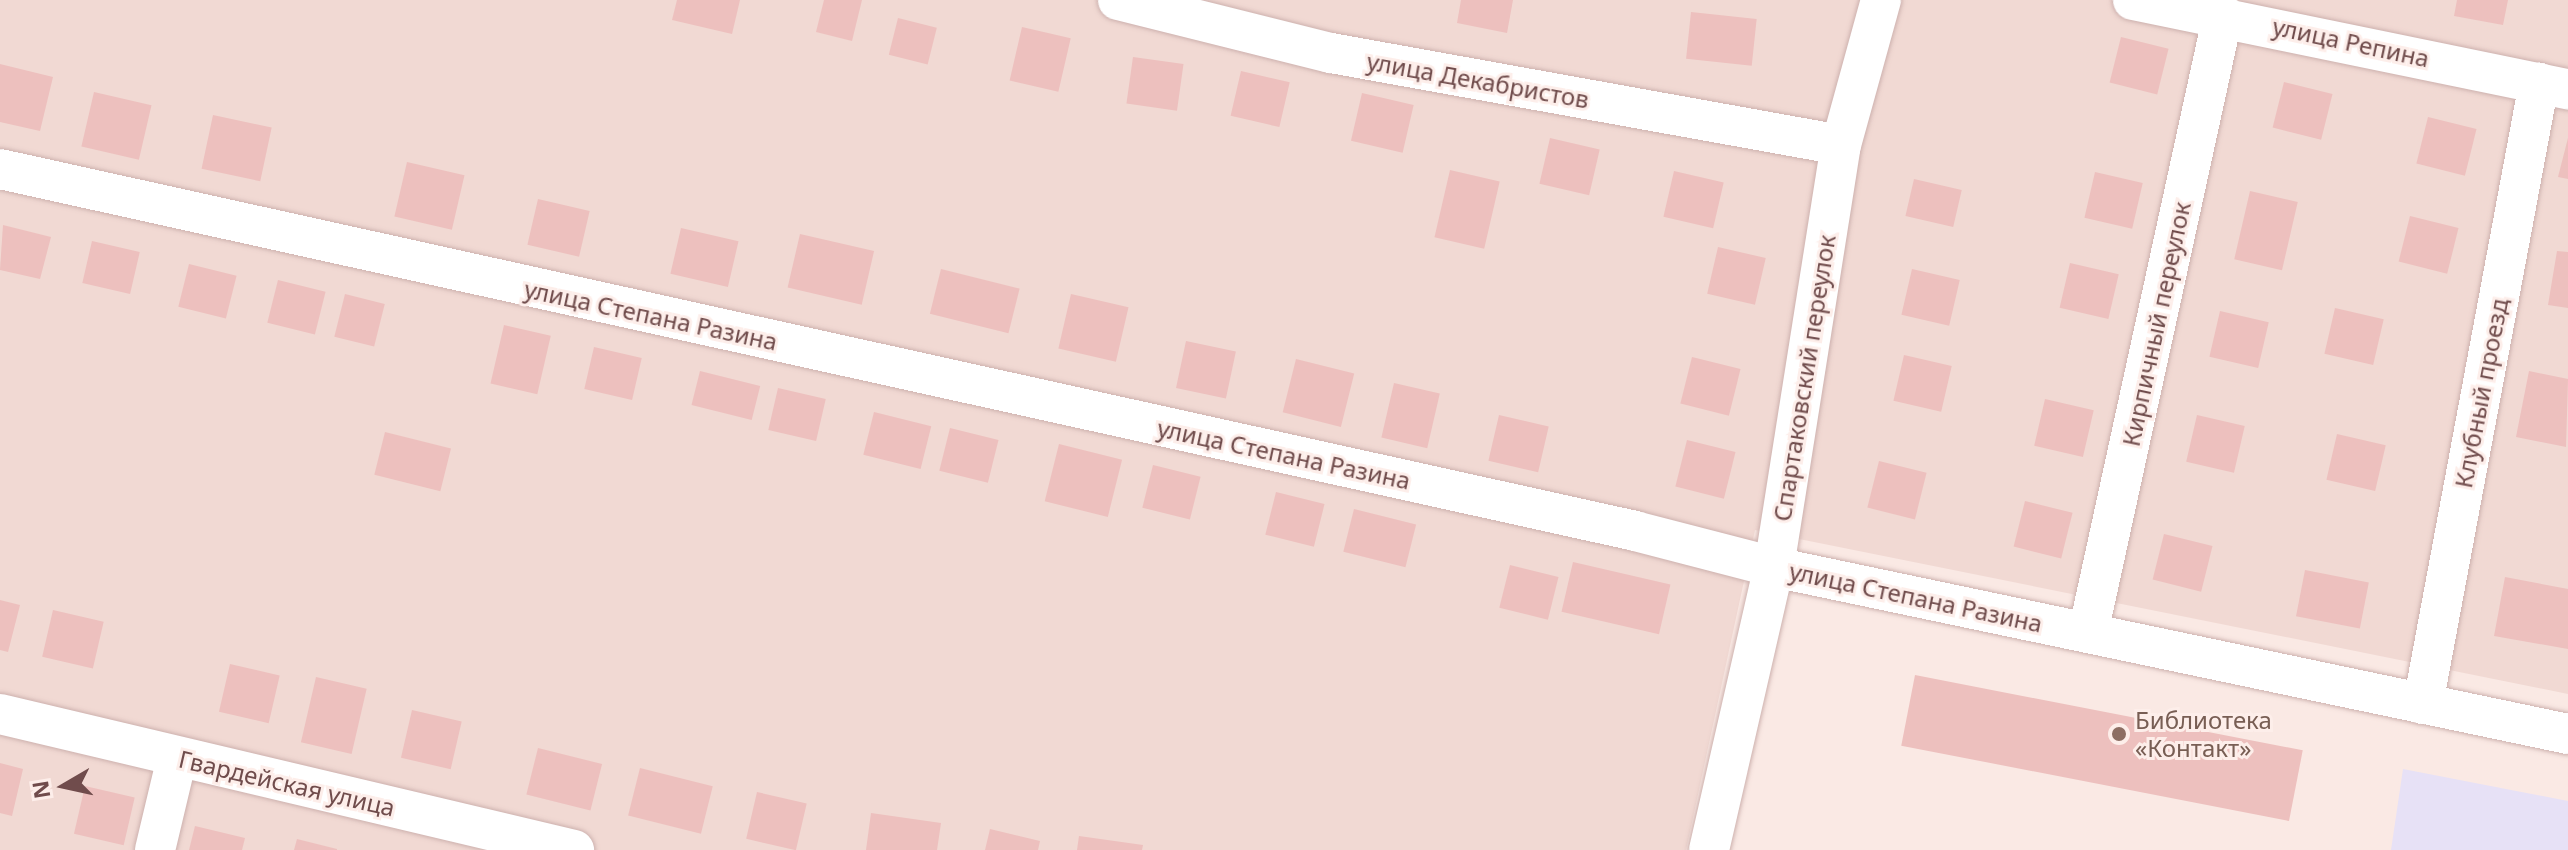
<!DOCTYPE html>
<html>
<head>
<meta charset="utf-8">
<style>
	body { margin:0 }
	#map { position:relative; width:2568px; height:850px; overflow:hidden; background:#fae9e4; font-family:"Noto Sans",sans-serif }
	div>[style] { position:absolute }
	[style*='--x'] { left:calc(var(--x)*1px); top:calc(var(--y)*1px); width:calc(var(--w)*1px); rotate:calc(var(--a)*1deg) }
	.residential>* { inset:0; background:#f1d9d3 }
	.education>* { inset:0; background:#e7e1f6 }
	.building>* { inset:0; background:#edc0be; transform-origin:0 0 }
	.roads { filter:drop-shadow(0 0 2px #cdb1ae) drop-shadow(0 0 2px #cdb1ae) }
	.minor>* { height:40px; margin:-20px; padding:0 20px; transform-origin:20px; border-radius:20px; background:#fff }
	.dots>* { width:22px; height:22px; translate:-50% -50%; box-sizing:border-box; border:4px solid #fdeeea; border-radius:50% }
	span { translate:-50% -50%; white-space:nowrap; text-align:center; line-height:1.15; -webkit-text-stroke:6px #fdeeea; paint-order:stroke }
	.street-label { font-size:24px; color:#704c4c }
	.education-label { font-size:24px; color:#785e54 }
	.left { translate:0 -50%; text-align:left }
	.north { position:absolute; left:24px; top:746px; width:80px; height:80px; -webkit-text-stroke:6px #fdeeea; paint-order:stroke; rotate:261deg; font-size:22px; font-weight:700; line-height:32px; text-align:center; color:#704c4c }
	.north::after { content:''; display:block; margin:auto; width:28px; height:36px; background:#704c4c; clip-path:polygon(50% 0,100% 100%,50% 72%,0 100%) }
</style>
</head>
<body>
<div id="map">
	<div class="residential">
		<div style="clip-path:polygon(0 0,2568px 0,2568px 694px,1755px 530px,1686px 850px,0 850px)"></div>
	</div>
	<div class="education">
		<div style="clip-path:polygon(2403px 769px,2568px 801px,2568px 850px,2391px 850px)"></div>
	</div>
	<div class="building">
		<div style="clip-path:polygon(677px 0,740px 0,732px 34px,672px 20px)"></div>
		<div style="clip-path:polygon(824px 0,862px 0,852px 41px,816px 32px)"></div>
		<div style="clip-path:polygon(1461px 0,1513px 0,1507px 33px,1457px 23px)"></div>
		<div style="clip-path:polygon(2457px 0,2508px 0,2503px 25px,2454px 16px)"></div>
		<div style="left:1691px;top:12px;width:66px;height:47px;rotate:6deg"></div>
		<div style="left:898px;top:18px;width:40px;height:38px;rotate:14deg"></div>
		<div style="left:1022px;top:27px;width:50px;height:55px;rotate:13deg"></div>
		<div style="left:2121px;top:37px;width:49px;height:47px;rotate:14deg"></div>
		<div style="left:1133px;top:57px;width:51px;height:47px;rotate:8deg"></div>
		<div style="clip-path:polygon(0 64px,53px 77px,40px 131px,0 122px)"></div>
		<div style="left:1241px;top:71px;width:50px;height:46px;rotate:13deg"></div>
		<div style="left:2284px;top:82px;width:50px;height:47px;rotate:14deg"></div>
		<div style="left:94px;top:92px;width:59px;height:56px;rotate:13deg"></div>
		<div style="left:1362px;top:93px;width:53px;height:49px;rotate:13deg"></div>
		<div style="left:213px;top:115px;width:60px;height:55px;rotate:12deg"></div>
		<div style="left:2428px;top:117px;width:50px;height:48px;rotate:14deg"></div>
		<div style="left:1550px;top:138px;width:51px;height:47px;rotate:13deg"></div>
		<div style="clip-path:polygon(2568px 138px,2568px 179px,2558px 177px)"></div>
		<div style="left:407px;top:162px;width:59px;height:56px;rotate:13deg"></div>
		<div style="left:1450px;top:170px;width:51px;height:69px;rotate:13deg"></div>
		<div style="left:1674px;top:171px;width:51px;height:47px;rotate:13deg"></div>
		<div style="left:2095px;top:172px;width:49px;height:47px;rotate:13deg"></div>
		<div style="left:1914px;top:179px;width:49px;height:38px;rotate:13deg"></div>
		<div style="left:2250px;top:191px;width:49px;height:70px;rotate:13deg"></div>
		<div style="left:538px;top:199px;width:53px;height:47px;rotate:13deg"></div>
		<div style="left:2410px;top:216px;width:50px;height:47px;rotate:14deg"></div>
		<div style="clip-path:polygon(3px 225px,51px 237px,40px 279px,0 270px)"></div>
		<div style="left:681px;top:228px;width:59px;height:47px;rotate:13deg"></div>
		<div style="left:800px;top:234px;width:76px;height:55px;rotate:13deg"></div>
		<div style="left:92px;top:241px;width:49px;height:43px;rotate:13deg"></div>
		<div style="left:1718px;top:247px;width:49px;height:48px;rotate:13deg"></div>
		<div style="clip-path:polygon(2557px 251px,2568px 252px,2568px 308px,2548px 305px)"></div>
		<div style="left:2070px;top:263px;width:50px;height:46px;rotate:13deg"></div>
		<div style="left:189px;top:264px;width:49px;height:44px;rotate:14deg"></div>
		<div style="left:941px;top:269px;width:81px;height:46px;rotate:14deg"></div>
		<div style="left:1912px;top:269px;width:49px;height:47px;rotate:13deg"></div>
		<div style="left:278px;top:280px;width:49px;height:44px;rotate:14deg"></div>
		<div style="left:345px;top:294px;width:41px;height:44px;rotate:14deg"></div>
		<div style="left:1071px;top:294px;width:59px;height:56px;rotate:13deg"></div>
		<div style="left:2335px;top:308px;width:50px;height:47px;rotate:13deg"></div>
		<div style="left:2220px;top:311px;width:50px;height:47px;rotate:13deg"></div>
		<div style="left:504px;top:325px;width:48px;height:60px;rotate:13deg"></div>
		<div style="left:1186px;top:341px;width:51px;height:48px;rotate:12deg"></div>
		<div style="left:594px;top:347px;width:49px;height:43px;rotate:13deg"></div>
		<div style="left:1904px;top:355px;width:49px;height:47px;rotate:13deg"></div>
		<div style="left:1692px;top:357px;width:50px;height:48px;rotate:14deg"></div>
		<div style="left:1296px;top:359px;width:60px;height:55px;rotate:14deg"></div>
		<div style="left:700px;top:371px;width:62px;height:35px;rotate:14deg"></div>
		<div style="clip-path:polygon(2529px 371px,2568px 379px,2566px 447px,2516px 437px)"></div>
		<div style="left:1394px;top:383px;width:47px;height:56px;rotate:13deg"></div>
		<div style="left:778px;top:388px;width:49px;height:43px;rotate:13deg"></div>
		<div style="left:2045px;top:399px;width:50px;height:48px;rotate:13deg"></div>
		<div style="left:874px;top:412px;width:59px;height:44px;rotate:14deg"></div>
		<div style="left:1499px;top:415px;width:51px;height:47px;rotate:13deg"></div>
		<div style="left:2197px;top:415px;width:49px;height:48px;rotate:13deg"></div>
		<div style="left:950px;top:428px;width:50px;height:44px;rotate:14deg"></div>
		<div style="left:385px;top:432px;width:68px;height:44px;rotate:14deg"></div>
		<div style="left:2337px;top:434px;width:50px;height:47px;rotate:13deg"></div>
		<div style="left:1687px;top:440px;width:50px;height:48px;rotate:14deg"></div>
		<div style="left:1059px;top:444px;width:65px;height:59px;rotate:14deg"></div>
		<div style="left:1879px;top:461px;width:49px;height:48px;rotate:14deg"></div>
		<div style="left:1153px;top:465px;width:49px;height:44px;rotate:14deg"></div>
		<div style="left:1276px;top:492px;width:50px;height:44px;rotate:14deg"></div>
		<div style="left:2025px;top:501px;width:49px;height:47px;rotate:14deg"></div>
		<div style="left:1354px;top:509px;width:64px;height:44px;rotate:14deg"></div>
		<div style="left:2164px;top:534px;width:50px;height:47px;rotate:14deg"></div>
		<div style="left:1573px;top:562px;width:100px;height:51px;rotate:13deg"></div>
		<div style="left:1510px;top:565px;width:50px;height:44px;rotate:14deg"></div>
		<div style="left:2305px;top:570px;width:65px;height:47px;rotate:11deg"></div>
		<div style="clip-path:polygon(2505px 577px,2568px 589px,2568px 649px,2494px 636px)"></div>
		<div style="clip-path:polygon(0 600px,20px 605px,8px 652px,0 650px)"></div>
		<div style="left:53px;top:610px;width:52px;height:48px;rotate:13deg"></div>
		<div style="left:230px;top:664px;width:51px;height:49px;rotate:13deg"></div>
		<div style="left:1915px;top:675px;width:395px;height:72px;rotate:11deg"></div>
		<div style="left:316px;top:677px;width:52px;height:67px;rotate:13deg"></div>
		<div style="left:412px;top:710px;width:51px;height:49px;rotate:13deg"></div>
		<div style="left:538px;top:748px;width:66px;height:48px;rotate:14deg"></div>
		<div style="clip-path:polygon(0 763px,23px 769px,12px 816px,0 813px)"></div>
		<div style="left:640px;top:768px;width:75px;height:49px;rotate:14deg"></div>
		<div style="left:85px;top:786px;width:51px;height:49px;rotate:13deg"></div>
		<div style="left:757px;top:792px;width:51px;height:48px;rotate:13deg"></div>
		<div style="clip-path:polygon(871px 813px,941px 823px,937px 850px,866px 850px)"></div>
		<div style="clip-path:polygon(195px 826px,245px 838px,242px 850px,189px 850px)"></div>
		<div style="clip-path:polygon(990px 829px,1040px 841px,1038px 850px,985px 850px)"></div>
		<div style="clip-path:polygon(1079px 836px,1143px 845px,1142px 850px,1077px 850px)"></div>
		<div style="clip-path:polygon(297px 839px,337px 849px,337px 850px,294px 850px)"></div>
	</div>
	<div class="roads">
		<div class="minor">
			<div style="--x:1118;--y:0;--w:219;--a:14"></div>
			<div style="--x:1331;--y:53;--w:518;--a:10.23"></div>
			<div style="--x:2133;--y:0;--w:444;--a:11.6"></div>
			<div style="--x:0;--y:169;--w:1675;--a:12.48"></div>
			<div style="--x:1635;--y:531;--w:144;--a:14.5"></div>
			<div style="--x:1774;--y:567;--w:811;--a:11.88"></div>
			<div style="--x:2088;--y:633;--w:633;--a:-77.68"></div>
			<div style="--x:2423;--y:704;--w:632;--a:-79.42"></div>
			<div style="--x:0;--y:714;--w:590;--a:13.33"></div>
			<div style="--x:155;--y:850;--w:95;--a:-76.6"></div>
			<div style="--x:1709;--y:850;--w:290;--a:-77.1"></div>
			<div style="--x:1774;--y:567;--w:427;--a:-81"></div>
			<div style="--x:1841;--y:145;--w:150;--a:-74.6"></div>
		</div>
	</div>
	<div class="dots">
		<div style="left:2119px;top:734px;background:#8d6e63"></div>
	</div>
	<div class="street-label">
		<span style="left:2351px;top:42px;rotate:12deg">улица Репина</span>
		<span style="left:1478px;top:80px;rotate:10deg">улица Декабристов</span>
		<span style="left:651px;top:315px;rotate:12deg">улица Степана Разина</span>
		<span style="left:2156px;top:324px;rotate:-78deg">Кирпичный переулок</span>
		<span style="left:1804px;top:378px;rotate:-81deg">Спартаковский переулок</span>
		<span style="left:2481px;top:393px;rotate:-79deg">Клубный проезд</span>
		<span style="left:1284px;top:454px;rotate:12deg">улица Степана Разина</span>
		<span style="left:1916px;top:597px;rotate:12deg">улица Степана Разина</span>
		<span style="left:287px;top:783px;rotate:13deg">Гвардейская улица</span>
	</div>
	<div class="education-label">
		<span class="left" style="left:2135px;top:734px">Библиотека<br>«Контакт»</span>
	</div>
	<div class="north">N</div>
</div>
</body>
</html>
